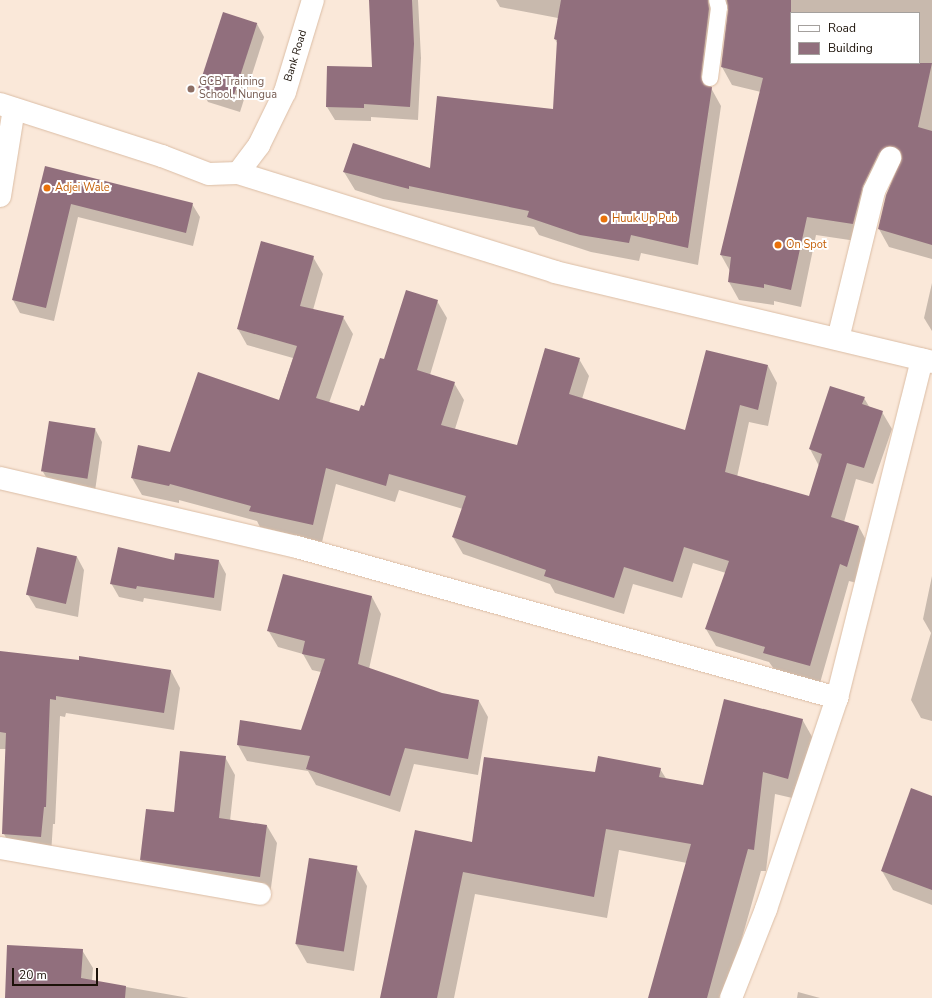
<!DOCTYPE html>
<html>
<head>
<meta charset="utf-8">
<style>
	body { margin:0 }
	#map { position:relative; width:932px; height:998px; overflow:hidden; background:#fae8d9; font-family:"Nunito Sans",sans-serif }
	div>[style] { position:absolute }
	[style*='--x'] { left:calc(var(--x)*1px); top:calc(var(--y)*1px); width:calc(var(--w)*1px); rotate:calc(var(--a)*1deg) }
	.shadow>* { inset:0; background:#0003 }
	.building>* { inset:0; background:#916f7d; transform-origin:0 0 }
	.roads { filter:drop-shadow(0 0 1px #dbbda5) drop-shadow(0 0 1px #dbbda5) }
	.lane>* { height:16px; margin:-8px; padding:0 8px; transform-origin:8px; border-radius:8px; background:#fff }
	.street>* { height:22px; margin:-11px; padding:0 11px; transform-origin:11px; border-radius:11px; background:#fff }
	.secondary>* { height:22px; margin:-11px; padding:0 11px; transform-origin:11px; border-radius:11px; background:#fff }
	.dots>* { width:11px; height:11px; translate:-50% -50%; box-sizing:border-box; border:2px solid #fff; border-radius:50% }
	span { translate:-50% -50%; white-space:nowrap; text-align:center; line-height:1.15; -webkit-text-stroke:4px #fff; paint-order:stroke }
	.street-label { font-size:11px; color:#1c1209 }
	.education-label { font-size:11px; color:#785e54 }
	.left { translate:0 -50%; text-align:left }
	.food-label { font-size:11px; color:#c56008 }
	.legend { position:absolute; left:790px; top:12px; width:130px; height:52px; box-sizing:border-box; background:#fff; border:1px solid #a4a09d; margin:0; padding:5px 7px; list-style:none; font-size:12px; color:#1c1209 }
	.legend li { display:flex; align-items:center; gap:8px; height:20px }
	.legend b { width:20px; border:1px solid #a4a09d }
	.scale { position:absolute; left:12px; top:968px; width:86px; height:18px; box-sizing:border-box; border:2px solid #1c1209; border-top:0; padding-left:5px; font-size:12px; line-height:14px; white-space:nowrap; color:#1c1209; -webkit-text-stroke:3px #fff; paint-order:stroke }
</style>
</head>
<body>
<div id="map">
	<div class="shadow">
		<div style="clip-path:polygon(370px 0,418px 0,421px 58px,418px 120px,371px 117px,371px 121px,335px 120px,327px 107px,373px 68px)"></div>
		<div style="clip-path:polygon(evenodd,496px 0,932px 0,932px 259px,889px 247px,879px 229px,902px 164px,894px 165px,863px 242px,816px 235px,801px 307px,774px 301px,774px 305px,739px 300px,729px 282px,730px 271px,721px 255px,761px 92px,732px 85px,722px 67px,730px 8px,721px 11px,711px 88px,721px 106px,698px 265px,641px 253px,639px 261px,591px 252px,539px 235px,534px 227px,383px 199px,355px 190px,344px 172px,431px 169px,554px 111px,558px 45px,555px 39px,558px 18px,500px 7px,496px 0,791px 13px,919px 13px,919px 63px,791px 63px,791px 13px)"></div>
		<div style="clip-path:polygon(257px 24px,264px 37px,240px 112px,208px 102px,200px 88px)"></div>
		<div style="clip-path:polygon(46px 167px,192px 204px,200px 217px,193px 246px,78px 217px,54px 321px,20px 313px,13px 300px)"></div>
		<div style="clip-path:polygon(313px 257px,323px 274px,313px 310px,343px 317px,353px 334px,329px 403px,360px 413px,364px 407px,385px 360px,437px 301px,447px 318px,430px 375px,454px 383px,464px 400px,455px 429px,517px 446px,579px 359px,589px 376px,582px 399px,686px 431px,768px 366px,777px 383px,768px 426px,749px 422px,737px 477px,810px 497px,819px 466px,810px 449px,864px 398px,870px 408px,882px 412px,892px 429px,873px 484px,856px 479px,844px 522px,859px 527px,868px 544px,857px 583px,849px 581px,820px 683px,774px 669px,769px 662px,716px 646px,706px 629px,726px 573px,693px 563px,682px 598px,633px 584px,624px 614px,555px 593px,550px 584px,463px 554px,453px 537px,463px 509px,399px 490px,395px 502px,336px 484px,322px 542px,260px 527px,257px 521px,179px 500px,179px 503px,142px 495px,132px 478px,171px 453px,279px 401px,293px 358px,247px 345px,238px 329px)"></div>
		<div style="clip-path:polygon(932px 283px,932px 331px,924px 318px)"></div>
		<div style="clip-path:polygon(95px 429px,102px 442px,95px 491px,51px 485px,43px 472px)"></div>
		<div style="clip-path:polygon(77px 557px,84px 570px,78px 617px,36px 608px,28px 595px)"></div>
		<div style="clip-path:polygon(175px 561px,219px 561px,226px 574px,221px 611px,144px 598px,143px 602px,119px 597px,111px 583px)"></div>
		<div style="clip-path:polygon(284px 575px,372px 597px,381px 614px,369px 669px,442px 694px,479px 701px,488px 717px,478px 775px,414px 764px,400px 812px,316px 785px,308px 771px,247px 761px,238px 745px,302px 731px,321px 672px,312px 670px,303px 654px,278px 647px,268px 630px)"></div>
		<div style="clip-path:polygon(932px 576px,932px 721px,921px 718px,911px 700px,931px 633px,923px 619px)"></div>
		<div style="clip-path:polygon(0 652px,171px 671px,180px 688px,174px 730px,66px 713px,65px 717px,60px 716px,55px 824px,53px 824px,51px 854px,13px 851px,4px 834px,6px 749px,0 749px)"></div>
		<div style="clip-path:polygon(802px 719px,815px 742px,801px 800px,775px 794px,766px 871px,761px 871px,725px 998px,649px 998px,687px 863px,619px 850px,607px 918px,475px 894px,454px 998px,381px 998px,473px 843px,596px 774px,660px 769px,667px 780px,704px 787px)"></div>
		<div style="clip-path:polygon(225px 757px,235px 775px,230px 821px,267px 826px,277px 843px,270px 895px,151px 877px,141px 860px,175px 814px)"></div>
		<div style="clip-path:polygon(932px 797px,932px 905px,893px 890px,882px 871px)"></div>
		<div style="clip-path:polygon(356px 867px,367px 886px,354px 971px,307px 963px,296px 944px)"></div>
		<div style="clip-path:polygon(82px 950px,93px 968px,92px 981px,189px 998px,6px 998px)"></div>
		<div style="clip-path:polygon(798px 992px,820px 998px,797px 998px)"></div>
	</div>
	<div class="building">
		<div style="clip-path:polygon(369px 0,412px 0,414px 44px,410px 107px,364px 104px,364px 108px,326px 107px,327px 66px,372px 67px)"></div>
		<div style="clip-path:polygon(561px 0,708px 0,709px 9px,701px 77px,704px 85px,712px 87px,688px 248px,631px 235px,629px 243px,580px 235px,527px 217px,529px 211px,409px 186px,409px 189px,343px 172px,353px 143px,430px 168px,437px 96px,553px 109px,557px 40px,554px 39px)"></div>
		<div style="clip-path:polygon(727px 0,791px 0,791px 63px,932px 63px,918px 127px,932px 131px,932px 245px,878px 229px,886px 195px,902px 157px,900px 151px,889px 146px,879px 153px,863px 186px,853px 224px,807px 217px,791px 290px,764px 284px,764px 288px,728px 282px,731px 257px,720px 255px,763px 78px,721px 67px,728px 9px)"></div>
		<div style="left:223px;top:12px;width:36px;height:80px;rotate:18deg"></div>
		<div style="clip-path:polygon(45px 166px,193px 203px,186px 233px,71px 204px,46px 308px,12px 300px)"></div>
		<div style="clip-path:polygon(261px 241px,314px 256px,300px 306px,344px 316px,316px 398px,359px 411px,361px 405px,364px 406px,380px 358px,384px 359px,406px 290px,438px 300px,417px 370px,455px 382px,441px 425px,517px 445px,545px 348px,580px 358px,569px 394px,685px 430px,706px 350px,768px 365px,758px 410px,740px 405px,725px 472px,809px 496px,822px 454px,809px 449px,830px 386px,865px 397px,862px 404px,883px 411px,864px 468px,847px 463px,831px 517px,859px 526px,847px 567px,840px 564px,810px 666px,763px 653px,765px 647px,705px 629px,729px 561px,684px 547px,673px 582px,624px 567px,614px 598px,544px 576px,546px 570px,452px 537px,466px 496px,389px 474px,386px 486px,326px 468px,313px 525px,249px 511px,251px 506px,170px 484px,169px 486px,131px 478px,138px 445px,170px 452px,198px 372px,279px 400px,297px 346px,237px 329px)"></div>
		<div style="left:49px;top:421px;width:47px;height:51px;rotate:9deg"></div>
		<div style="left:37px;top:547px;width:41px;height:49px;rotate:13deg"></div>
		<div style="clip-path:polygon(118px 547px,174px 560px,175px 553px,219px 560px,214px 598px,137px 586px,136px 589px,110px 584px)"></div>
		<div style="clip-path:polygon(283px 574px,372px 596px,358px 664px,442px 693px,479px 700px,468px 759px,405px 748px,390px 796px,306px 769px,310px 756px,237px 745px,240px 720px,301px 730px,325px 659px,302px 654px,305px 641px,267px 631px)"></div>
		<div style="clip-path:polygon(0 651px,79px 660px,79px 656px,171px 670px,164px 713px,56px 696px,56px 700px,50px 699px,46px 807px,44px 807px,41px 837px,2px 834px,6px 733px,0 732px)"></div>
		<div style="clip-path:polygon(724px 699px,803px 719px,788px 779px,763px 772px,754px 850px,748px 849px,707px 998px,648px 998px,691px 844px,606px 829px,594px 897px,463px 872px,437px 998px,380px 998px,415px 830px,472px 842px,484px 757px,595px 772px,598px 756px,661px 768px,659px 777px,703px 785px)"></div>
		<div style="clip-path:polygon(180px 751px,226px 756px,219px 818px,267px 825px,260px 877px,140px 860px,146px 809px,174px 812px)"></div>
		<div style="clip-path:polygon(911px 788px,932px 796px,932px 890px,881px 871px)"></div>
		<div style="left:309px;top:858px;width:49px;height:87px;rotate:9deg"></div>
		<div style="clip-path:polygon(7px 945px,83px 949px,81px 978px,126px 986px,125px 998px,5px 998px)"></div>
	</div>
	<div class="roads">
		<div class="lane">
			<div style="--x:710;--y:78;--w:71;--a:-82.7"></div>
			<div style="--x:719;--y:8;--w:8;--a:-104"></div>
		</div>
		<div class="street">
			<div style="--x:238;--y:173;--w:332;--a:17.3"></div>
			<div style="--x:555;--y:272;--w:388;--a:13.4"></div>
			<div style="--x:0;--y:196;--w:88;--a:-80.9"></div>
			<div style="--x:838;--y:339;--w:152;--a:-76.3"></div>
			<div style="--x:874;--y:191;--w:37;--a:-64"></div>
			<div style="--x:0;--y:478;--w:305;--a:13.1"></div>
			<div style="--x:297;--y:547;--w:561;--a:15.62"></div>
			<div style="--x:0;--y:848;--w:264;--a:10"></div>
			<div style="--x:731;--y:998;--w:96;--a:-68.5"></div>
			<div style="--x:766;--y:909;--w:223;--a:-71.4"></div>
			<div style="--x:837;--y:698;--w:349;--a:-75.9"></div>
		</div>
		<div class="secondary">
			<div style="--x:0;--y:104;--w:170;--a:17.8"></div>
			<div style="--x:162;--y:156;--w:50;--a:21"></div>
			<div style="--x:209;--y:174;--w:29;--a:-2"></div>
			<div style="--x:238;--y:173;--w:35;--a:-53"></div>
			<div style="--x:259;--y:145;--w:59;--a:-63.9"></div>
			<div style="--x:285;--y:92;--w:96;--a:-73.1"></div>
		</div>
	</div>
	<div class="dots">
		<div style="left:191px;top:89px;background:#8d6e63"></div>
		<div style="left:47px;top:188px;background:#e8710a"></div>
		<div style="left:604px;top:219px;background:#e8710a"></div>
		<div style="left:778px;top:245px;background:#e8710a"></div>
	</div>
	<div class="street-label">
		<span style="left:296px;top:56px;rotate:-73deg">Bank Road</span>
	</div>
	<div class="education-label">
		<span class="left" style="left:199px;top:89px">GCB Training<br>School, Nungua</span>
	</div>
	<div class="food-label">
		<span class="left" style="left:55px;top:188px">Adjei Wale</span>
		<span class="left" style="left:612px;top:219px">Huuk Up Pub</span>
		<span class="left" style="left:786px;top:245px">On Spot</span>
	</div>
	<ul class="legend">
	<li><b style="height:5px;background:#fff"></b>Road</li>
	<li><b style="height:11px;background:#916f7d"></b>Building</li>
	</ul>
	<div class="scale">20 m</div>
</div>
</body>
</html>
